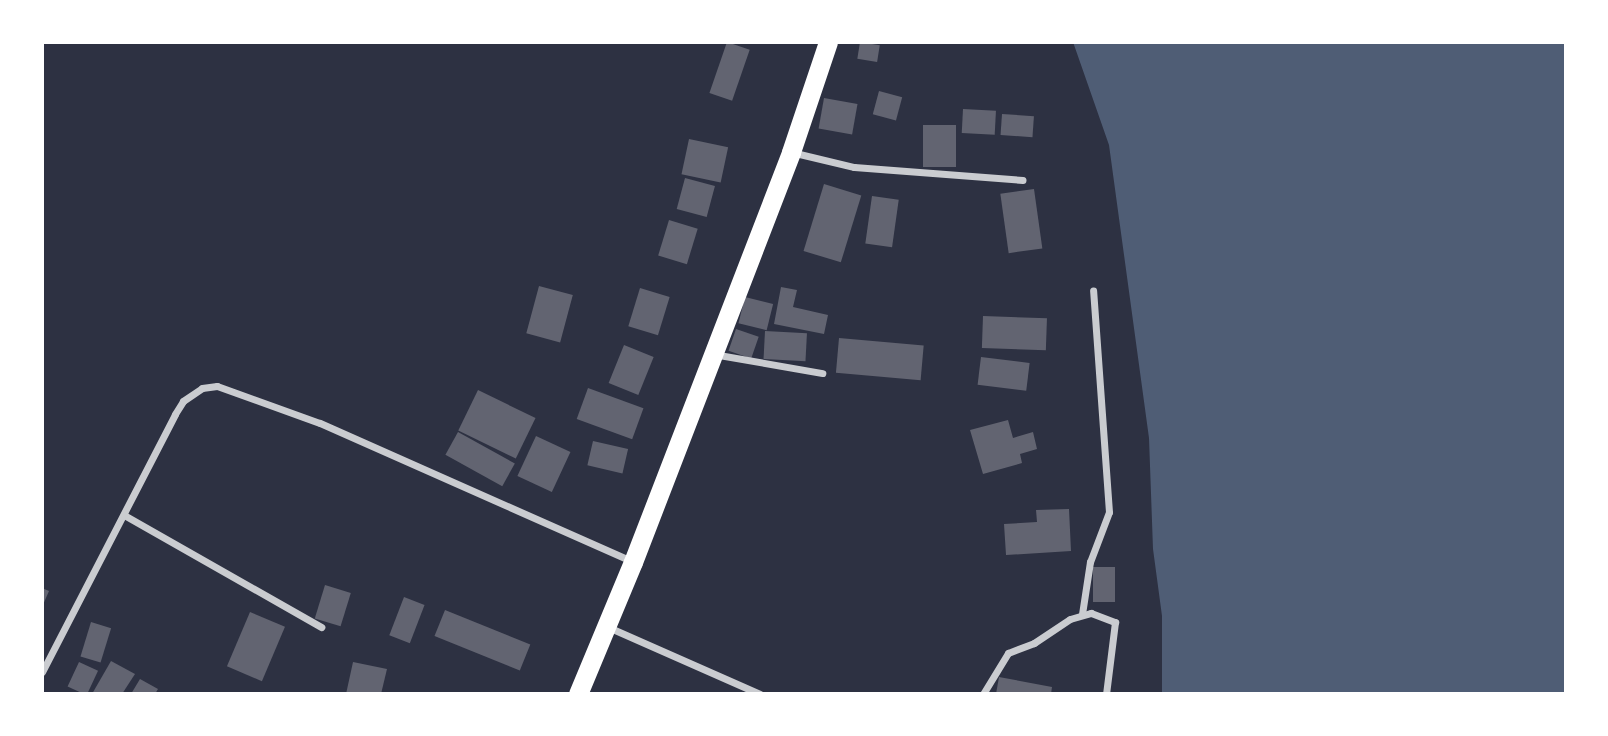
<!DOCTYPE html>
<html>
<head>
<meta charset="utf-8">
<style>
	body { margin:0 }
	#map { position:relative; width:1608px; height:736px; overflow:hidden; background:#2d3142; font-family:Overpass,sans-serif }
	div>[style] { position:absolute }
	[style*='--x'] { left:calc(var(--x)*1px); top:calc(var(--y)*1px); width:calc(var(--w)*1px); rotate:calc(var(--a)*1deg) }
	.water>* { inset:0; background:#4f5d75 }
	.building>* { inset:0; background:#626471; transform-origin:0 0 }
	.minor>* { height:7px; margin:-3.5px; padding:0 3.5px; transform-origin:3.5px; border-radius:3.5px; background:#caccd0 }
	.trunk>* { height:19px; margin:-9.5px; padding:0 9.5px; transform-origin:9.5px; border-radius:9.5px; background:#fff }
	span { translate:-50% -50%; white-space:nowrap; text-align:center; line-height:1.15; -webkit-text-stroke:5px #fff; paint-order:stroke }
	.frame { position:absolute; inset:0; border:44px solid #fff; pointer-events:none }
</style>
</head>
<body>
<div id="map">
	<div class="water">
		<div style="clip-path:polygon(1073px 42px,1566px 42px,1566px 694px,1162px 694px,1162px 616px,1153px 549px,1149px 438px,1109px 145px)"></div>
	</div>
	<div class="building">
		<div style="left:727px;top:42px;width:24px;height:54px;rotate:19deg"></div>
		<div style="left:860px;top:42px;width:20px;height:17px;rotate:9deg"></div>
		<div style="left:879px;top:91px;width:24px;height:24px;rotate:15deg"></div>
		<div style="left:824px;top:98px;width:34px;height:31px;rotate:10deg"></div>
		<div style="left:963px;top:109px;width:33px;height:24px;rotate:3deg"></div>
		<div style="left:1002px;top:114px;width:32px;height:21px;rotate:4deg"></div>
		<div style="left:923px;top:125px;width:33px;height:42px"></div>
		<div style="left:689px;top:139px;width:40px;height:36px;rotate:12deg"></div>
		<div style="left:685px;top:178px;width:31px;height:32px;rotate:15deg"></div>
		<div style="left:824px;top:184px;width:39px;height:70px;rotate:17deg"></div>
		<div style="left:1034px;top:189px;width:60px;height:34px;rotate:82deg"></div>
		<div style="left:872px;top:196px;width:27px;height:48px;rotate:8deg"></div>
		<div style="left:669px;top:220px;width:30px;height:37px;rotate:17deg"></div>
		<div style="left:539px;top:286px;width:35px;height:49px;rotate:15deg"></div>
		<div style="clip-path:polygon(781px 287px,797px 290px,793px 307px,828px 315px,824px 334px,774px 324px)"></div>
		<div style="left:640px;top:288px;width:31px;height:40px;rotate:17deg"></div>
		<div style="left:745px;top:297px;width:29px;height:27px;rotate:14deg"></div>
		<div style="left:983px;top:316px;width:64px;height:32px;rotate:2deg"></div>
		<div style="left:736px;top:329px;width:24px;height:23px;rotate:19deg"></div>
		<div style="left:765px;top:331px;width:42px;height:28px;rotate:3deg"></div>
		<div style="left:839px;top:338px;width:85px;height:35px;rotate:5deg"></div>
		<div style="left:624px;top:345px;width:32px;height:41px;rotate:22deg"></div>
		<div style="left:981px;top:357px;width:49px;height:28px;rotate:7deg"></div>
		<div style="left:588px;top:388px;width:59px;height:33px;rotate:20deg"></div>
		<div style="left:478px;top:390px;width:64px;height:45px;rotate:26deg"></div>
		<div style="clip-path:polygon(1008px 420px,1013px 438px,1033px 432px,1037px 449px,1020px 454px,1022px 463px,983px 474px,970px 430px)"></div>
		<div style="left:458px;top:432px;width:65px;height:26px;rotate:29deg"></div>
		<div style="left:536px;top:436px;width:38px;height:44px;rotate:25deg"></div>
		<div style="left:593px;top:441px;width:36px;height:25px;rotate:13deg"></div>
		<div style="clip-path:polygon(1069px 509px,1071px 551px,1006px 555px,1004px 524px,1037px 522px,1036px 510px)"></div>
		<div style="left:1093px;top:567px;width:22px;height:35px"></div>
		<div style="left:325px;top:585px;width:27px;height:35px;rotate:17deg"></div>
		<div style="clip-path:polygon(42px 588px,49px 591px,42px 607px)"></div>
		<div style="left:404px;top:597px;width:22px;height:41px;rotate:21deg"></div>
		<div style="left:445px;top:610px;width:92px;height:28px;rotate:22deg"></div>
		<div style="left:250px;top:612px;width:38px;height:59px;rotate:23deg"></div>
		<div style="left:91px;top:622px;width:21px;height:36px;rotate:17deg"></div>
		<div style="clip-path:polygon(111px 661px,135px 674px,122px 694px,92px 694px)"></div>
		<div style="left:79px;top:662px;width:21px;height:27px;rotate:25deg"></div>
		<div style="clip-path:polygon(353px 662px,387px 669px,381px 694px,346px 694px)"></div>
		<div style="clip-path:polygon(999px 677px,1052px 687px,1051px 694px,996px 694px)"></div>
		<div style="clip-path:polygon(140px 679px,158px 689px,155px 694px,131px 694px)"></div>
	</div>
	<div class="minor">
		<div style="--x:791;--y:152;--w:65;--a:13.4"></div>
		<div style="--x:854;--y:167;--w:169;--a:4.4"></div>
		<div style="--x:713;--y:354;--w:111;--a:9.9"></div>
		<div style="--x:124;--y:515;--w:227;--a:29.6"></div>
		<div style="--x:1082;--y:614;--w:53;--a:-81.3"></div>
		<div style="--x:1090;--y:562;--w:53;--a:-69.2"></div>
		<div style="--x:1109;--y:512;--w:222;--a:-94.1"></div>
		<div style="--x:608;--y:627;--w:166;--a:23.8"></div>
		<div style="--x:42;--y:672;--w:290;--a:-62.7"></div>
		<div style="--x:175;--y:414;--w:15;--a:-58"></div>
		<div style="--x:183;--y:401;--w:23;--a:-34"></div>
		<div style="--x:202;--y:388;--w:15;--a:-8"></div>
		<div style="--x:217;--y:386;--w:109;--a:19.8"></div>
		<div style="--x:320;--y:423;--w:340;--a:23.9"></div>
		<div style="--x:983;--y:694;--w:48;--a:-58.6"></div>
		<div style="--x:1008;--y:653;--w:28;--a:-21"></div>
		<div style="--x:1034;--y:643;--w:43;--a:-33.7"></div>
		<div style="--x:1070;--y:619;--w:22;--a:-16"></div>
		<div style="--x:1091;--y:613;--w:26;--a:21"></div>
		<div style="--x:1115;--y:622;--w:73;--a:97.1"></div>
	</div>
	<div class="trunk">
		<div style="--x:578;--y:694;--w:143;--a:-67.4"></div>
		<div style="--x:633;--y:562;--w:439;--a:-68.9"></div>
		<div style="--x:791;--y:152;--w:116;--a:-71.4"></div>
	</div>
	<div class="frame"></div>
</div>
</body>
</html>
